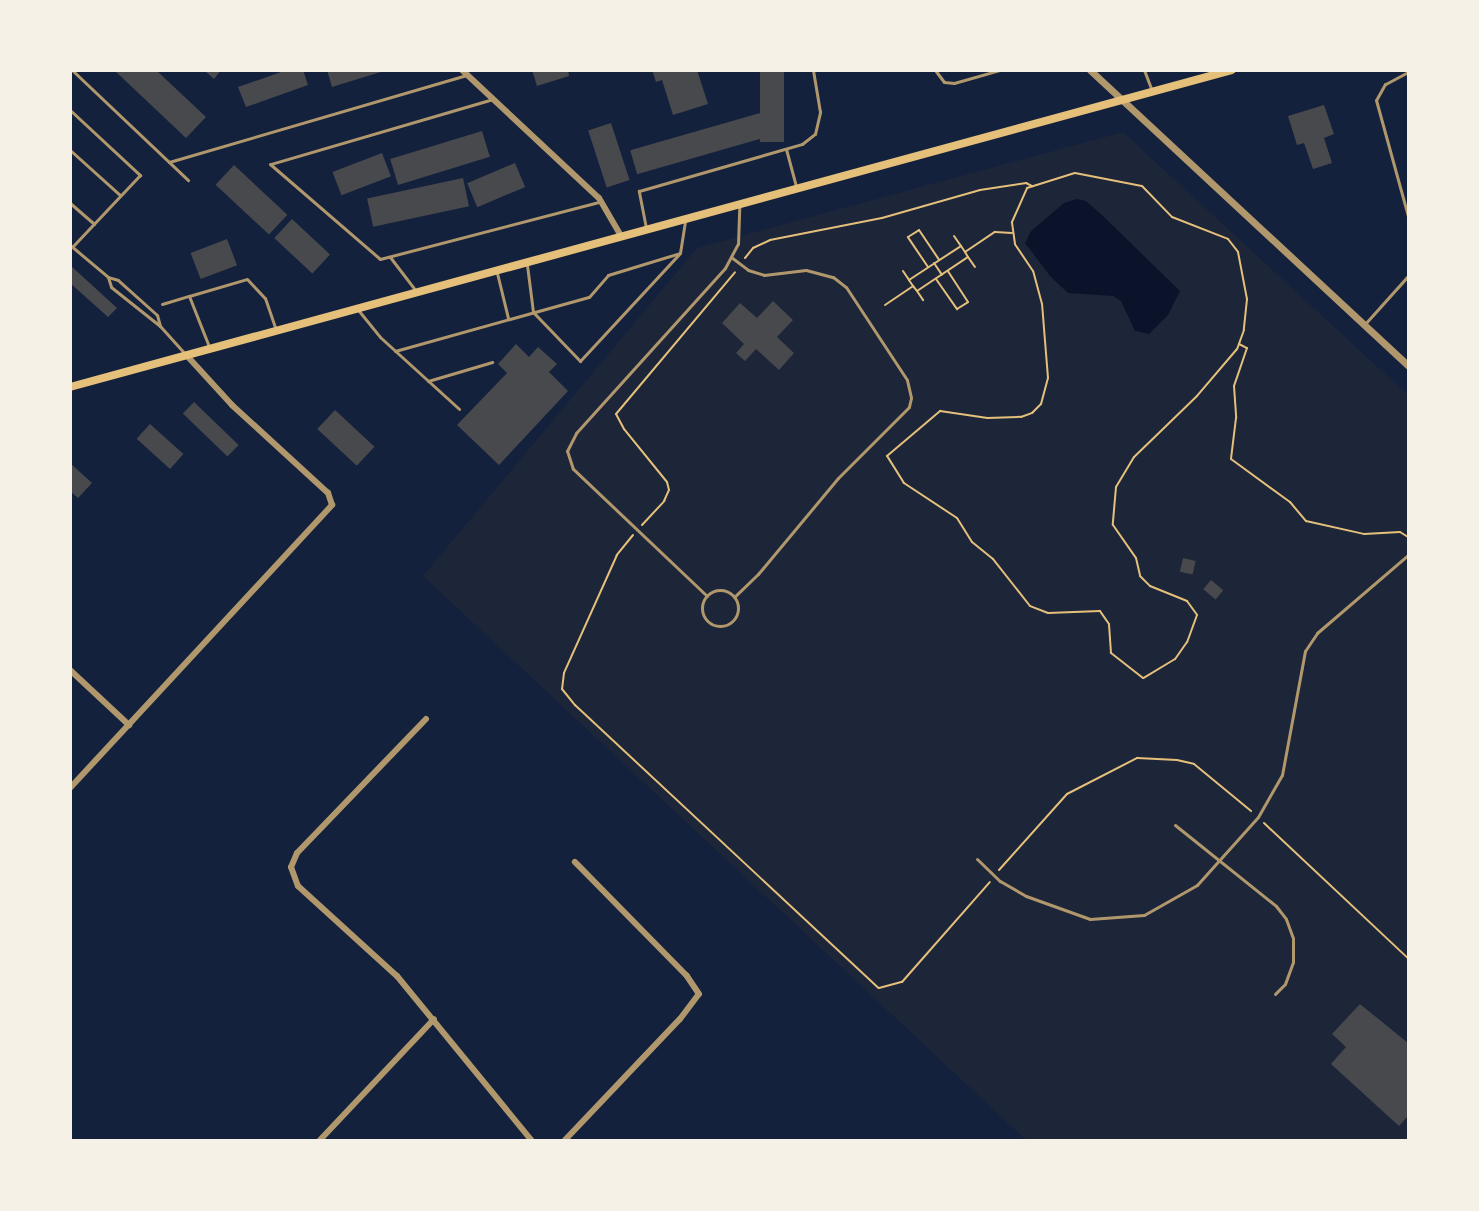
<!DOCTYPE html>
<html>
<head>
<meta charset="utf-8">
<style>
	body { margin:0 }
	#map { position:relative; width:1479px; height:1211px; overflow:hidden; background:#14213d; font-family:Lato,sans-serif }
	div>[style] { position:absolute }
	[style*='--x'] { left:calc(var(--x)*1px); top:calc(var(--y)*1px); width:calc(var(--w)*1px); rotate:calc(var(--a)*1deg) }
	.green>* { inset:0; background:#1d2539 }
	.water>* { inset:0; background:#0b132b }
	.building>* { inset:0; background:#48494c; transform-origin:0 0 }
	.path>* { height:2px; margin:-1px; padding:0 1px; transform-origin:1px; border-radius:1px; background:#e5c07b }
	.service>* { height:3px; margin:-1.5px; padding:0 1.5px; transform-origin:1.5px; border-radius:1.5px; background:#b1986c }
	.service>.ring { margin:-1.5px; padding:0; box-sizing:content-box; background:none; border:3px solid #b1986c; border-radius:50% }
	.minor>* { height:6px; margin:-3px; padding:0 3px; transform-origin:3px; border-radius:3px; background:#b1986c }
	.tertiary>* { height:7px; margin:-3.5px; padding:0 3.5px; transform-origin:3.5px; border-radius:3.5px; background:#b1986c }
	.secondary>* { height:8px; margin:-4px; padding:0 4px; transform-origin:4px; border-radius:4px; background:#e5c07b }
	span { translate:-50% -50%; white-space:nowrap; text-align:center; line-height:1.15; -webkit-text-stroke:6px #f6f1e7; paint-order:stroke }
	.frame { position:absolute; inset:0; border:72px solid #f6f1e7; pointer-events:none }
</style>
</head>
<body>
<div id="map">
	<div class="green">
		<div style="clip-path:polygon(1123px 132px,1408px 395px,1408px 1140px,1026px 1140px,423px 576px,697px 248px)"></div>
	</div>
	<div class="water">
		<div style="clip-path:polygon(1077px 199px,1086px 201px,1103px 216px,1180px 291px,1168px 315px,1149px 334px,1135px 331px,1121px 301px,1113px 296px,1068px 293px,1051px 277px,1025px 243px,1031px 231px,1064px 203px)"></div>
	</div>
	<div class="building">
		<div style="clip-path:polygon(114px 70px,156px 70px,206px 117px,186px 138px)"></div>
		<div style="clip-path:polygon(204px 70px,221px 70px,214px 79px)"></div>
		<div style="clip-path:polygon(287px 70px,303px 70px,308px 85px,246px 107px,238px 87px)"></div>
		<div style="clip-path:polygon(327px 70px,384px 70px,384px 71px,332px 87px)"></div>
		<div style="clip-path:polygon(532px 70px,568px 70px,569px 76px,537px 86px)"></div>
		<div style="clip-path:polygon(652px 70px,697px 70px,708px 104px,673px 115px,662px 80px,656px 82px)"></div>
		<div style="left:760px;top:70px;width:24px;height:72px"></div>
		<div style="clip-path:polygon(1324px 105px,1334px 134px,1324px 138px,1332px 163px,1313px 169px,1304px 143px,1297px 145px,1288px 116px)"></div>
		<div style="left:760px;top:113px;width:25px;height:135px;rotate:74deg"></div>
		<div style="left:611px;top:123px;width:60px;height:24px;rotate:72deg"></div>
		<div style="left:482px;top:131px;width:27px;height:96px;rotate:73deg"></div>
		<div style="left:382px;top:153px;width:25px;height:53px;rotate:69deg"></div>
		<div style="left:515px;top:163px;width:26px;height:52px;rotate:67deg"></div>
		<div style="left:234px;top:165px;width:73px;height:27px;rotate:43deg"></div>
		<div style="left:463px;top:178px;width:29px;height:98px;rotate:78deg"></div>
		<div style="left:292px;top:219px;width:52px;height:26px;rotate:43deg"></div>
		<div style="left:227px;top:239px;width:28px;height:39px;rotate:69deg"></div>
		<div style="clip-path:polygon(70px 265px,117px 308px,108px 317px,70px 283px)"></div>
		<div style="clip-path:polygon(773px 301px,793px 320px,777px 337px,794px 353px,779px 370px,756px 349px,745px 361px,736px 353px,744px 344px,722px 323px,740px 303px,757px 318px)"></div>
		<div style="clip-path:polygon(516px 344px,529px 357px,538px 347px,557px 364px,549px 372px,568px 391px,499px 465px,457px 425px,507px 373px,498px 364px)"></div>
		<div style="left:194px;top:402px;width:62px;height:16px;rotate:44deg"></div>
		<div style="left:335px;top:410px;width:54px;height:26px;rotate:43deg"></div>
		<div style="left:150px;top:424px;width:45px;height:20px;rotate:42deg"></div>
		<div style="clip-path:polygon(70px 463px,92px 483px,78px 498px,70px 491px)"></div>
		<div style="left:1183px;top:558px;width:13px;height:14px;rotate:13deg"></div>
		<div style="left:1211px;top:580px;width:16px;height:12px;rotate:40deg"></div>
		<div style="clip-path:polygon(1360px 1004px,1408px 1043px,1408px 1116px,1399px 1126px,1331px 1064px,1346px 1047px,1332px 1034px)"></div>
	</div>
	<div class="path">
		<div style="--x:1075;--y:173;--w:68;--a:11"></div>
		<div style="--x:1142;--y:186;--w:43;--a:45.9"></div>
		<div style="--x:1172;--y:217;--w:60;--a:21.4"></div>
		<div style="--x:1228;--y:239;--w:16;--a:52"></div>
		<div style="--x:1238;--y:252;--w:48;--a:79.2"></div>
		<div style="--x:1247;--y:299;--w:31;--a:96"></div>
		<div style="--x:1244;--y:330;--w:20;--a:110"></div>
		<div style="--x:1237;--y:349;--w:62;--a:130.4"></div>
		<div style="--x:1197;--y:396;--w:88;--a:135.9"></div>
		<div style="--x:1134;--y:457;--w:35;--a:121"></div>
		<div style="--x:1116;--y:487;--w:38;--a:95"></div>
		<div style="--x:1113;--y:525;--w:40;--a:55.1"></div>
		<div style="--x:1136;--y:558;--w:18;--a:77"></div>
		<div style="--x:1140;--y:576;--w:14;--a:45"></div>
		<div style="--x:1150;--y:586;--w:40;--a:22"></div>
		<div style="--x:1187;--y:601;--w:17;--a:54"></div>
		<div style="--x:1197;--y:615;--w:29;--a:110"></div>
		<div style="--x:1187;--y:642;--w:21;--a:125"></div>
		<div style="--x:1175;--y:659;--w:37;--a:149"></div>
		<div style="--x:1143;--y:678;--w:41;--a:-142"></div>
		<div style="--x:1111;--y:653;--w:29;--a:-94"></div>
		<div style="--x:1109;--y:624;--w:16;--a:-125"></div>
		<div style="--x:1100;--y:611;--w:52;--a:177.8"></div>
		<div style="--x:1048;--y:613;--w:19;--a:-159"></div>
		<div style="--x:1030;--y:606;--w:60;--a:-128.2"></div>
		<div style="--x:993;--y:559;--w:27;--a:-141"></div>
		<div style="--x:972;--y:542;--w:28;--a:-122"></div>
		<div style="--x:957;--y:518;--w:64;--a:-146.6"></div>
		<div style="--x:904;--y:483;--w:32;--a:-122"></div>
		<div style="--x:887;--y:456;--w:70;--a:-40.3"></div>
		<div style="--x:940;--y:411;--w:48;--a:8.5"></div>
		<div style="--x:987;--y:418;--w:34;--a:-2"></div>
		<div style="--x:1021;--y:417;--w:12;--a:-20"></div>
		<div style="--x:1032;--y:413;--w:13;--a:-45"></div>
		<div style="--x:1041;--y:404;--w:27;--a:-75"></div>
		<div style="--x:1048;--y:378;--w:74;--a:-94.6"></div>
		<div style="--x:1042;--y:304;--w:34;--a:-105"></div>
		<div style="--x:1033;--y:271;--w:32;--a:-124"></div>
		<div style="--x:1015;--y:244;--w:22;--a:-98"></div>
		<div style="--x:1012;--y:222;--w:37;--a:-66"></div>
		<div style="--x:1027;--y:188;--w:50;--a:-17.4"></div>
		<div style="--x:954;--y:236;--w:12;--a:55"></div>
		<div style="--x:968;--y:257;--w:12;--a:55"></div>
		<div style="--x:745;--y:258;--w:13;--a:-51"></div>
		<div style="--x:753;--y:248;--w:19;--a:-25"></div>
		<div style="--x:770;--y:240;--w:114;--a:-11.1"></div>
		<div style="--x:882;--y:218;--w:102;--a:-15.9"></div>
		<div style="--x:980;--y:190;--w:47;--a:-8.7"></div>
		<div style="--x:1026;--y:183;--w:7;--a:27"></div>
		<div style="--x:934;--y:263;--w:14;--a:56"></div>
		<div style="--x:928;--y:267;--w:36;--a:-124"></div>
		<div style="--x:908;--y:237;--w:13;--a:-32"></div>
		<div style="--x:919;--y:230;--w:36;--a:56"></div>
		<div style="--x:903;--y:271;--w:11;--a:56"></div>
		<div style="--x:936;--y:279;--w:37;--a:55"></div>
		<div style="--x:957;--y:309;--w:13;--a:-32"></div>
		<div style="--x:968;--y:302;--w:37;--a:-123"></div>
		<div style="--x:913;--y:286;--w:6;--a:51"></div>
		<div style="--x:917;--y:291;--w:61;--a:-33.7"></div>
		<div style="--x:968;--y:257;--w:6;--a:-121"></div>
		<div style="--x:917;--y:291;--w:11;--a:56"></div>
		<div style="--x:885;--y:305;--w:34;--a:-34"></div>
		<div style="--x:913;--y:286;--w:7;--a:-124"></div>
		<div style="--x:909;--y:280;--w:62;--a:-33.2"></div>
		<div style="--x:961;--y:246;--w:7;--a:56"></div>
		<div style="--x:965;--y:252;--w:36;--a:-34"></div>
		<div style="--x:995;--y:232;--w:17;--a:3"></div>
		<div style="--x:1239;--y:344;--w:9;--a:27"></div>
		<div style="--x:1247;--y:348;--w:40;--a:108.9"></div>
		<div style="--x:1234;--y:386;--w:32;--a:86"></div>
		<div style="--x:1236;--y:418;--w:41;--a:97"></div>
		<div style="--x:1231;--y:459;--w:73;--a:36.1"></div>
		<div style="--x:1290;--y:502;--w:25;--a:50"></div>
		<div style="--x:1306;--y:521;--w:59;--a:12.6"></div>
		<div style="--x:1364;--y:534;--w:36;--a:-3"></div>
		<div style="--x:1400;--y:532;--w:9;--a:32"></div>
		<div style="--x:642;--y:525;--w:33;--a:-47"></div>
		<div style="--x:664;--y:501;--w:12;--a:-66"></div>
		<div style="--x:669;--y:490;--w:8;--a:-104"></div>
		<div style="--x:667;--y:482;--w:68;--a:-129.1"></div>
		<div style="--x:624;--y:429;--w:17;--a:-118"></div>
		<div style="--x:616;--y:414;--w:185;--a:-50"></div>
		<div style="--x:633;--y:535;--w:26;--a:129"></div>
		<div style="--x:617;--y:555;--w:129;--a:114.2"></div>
		<div style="--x:564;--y:673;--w:16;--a:97"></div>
		<div style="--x:562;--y:689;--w:21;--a:51"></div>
		<div style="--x:575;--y:705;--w:415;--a:43"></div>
		<div style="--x:879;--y:988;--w:24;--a:-15"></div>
		<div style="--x:902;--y:982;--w:133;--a:-48.7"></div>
		<div style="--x:1264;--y:823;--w:197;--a:43.2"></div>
		<div style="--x:999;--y:870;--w:102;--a:-48.2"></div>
		<div style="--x:1067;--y:794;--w:79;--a:-27.2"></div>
		<div style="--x:1137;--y:758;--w:40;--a:2.9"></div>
		<div style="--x:1177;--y:760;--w:17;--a:13"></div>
		<div style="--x:1194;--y:764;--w:74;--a:39.5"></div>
	</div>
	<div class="service">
		<div style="--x:72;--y:70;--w:160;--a:43.5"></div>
		<div style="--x:935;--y:70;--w:15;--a:53"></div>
		<div style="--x:944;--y:82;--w:10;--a:6"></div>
		<div style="--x:954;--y:83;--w:48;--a:-15.8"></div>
		<div style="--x:1144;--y:70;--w:22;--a:69"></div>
		<div style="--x:1408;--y:72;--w:26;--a:152"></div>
		<div style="--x:1385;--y:84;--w:18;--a:119"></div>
		<div style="--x:1376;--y:100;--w:120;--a:74.6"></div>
		<div style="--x:493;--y:99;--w:232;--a:163.7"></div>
		<div style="--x:270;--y:164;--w:145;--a:40.8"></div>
		<div style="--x:380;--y:259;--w:226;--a:-14.6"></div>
		<div style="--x:70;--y:110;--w:96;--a:42.9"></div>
		<div style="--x:140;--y:175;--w:98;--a:133.3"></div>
		<div style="--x:786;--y:149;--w:39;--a:75"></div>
		<div style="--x:70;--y:150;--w:67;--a:42"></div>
		<div style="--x:169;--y:162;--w:310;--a:-16.3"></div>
		<div style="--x:70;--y:203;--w:32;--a:41"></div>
		<div style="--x:646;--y:228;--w:38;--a:-101"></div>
		<div style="--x:639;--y:191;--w:170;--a:-16.1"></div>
		<div style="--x:802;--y:144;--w:16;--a:-38"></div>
		<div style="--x:815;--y:134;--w:23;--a:-77"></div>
		<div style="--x:820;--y:112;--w:43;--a:-99.5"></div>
		<div style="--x:70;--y:245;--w:50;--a:40.1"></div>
		<div style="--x:390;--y:257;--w:43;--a:52.6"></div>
		<div style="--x:731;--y:257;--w:21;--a:37"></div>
		<div style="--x:748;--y:270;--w:17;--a:17"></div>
		<div style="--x:764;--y:275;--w:42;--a:-6.8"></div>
		<div style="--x:806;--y:270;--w:28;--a:15"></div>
		<div style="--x:833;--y:277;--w:16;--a:38"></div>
		<div style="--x:846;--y:287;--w:111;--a:56.7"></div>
		<div style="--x:907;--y:380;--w:18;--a:77"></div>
		<div style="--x:911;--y:398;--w:9;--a:103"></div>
		<div style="--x:909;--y:407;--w:100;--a:135"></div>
		<div style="--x:838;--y:478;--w:125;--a:129.8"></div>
		<div style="--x:758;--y:574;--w:33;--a:136"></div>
		<div style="--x:527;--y:265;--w:47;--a:82.7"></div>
		<div style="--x:533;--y:312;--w:68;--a:46.2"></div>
		<div style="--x:580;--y:361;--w:146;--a:-47.2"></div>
		<div style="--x:497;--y:273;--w:46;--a:76.3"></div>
		<div style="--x:162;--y:304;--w:28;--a:-17"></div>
		<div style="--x:359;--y:311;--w:33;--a:51"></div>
		<div style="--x:380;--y:337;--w:107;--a:42.3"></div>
		<div style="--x:1364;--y:325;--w:66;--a:-48.1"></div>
		<div style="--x:160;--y:326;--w:11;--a:-105"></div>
		<div style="--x:157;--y:315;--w:52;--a:-138.1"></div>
		<div style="--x:118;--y:280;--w:10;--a:-163"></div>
		<div style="--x:108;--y:277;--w:10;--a:73"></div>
		<div style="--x:111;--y:287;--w:63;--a:38.5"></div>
		<div style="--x:160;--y:326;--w:38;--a:48"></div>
		<div style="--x:210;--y:349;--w:57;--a:-111.6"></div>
		<div style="--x:189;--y:296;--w:60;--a:-16.3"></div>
		<div style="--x:247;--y:279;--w:26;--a:47"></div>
		<div style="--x:265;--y:298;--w:34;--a:71"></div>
		<div style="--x:395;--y:351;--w:201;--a:-15.6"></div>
		<div style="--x:589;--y:297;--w:29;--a:-49"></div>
		<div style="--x:608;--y:275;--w:75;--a:-17"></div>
		<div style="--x:680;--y:253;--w:31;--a:-81"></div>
		<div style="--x:428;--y:381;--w:67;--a:-16.5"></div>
		<div class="ring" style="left:702px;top:590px;width:33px;height:33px"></div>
		<div style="--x:707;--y:596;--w:185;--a:-136.5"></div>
		<div style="--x:573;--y:469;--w:19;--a:-108"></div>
		<div style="--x:567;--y:451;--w:20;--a:-63"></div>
		<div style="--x:576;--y:433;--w:222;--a:-47.9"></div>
		<div style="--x:725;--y:268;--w:27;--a:-62"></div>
		<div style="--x:738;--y:244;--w:37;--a:-88"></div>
		<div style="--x:1175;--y:825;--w:129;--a:38.7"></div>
		<div style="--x:1276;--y:906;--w:16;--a:52"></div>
		<div style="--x:1286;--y:919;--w:20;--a:70"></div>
		<div style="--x:1293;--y:938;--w:24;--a:90"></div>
		<div style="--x:1293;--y:962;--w:23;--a:110"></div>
		<div style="--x:1285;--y:984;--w:14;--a:135"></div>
		<div style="--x:977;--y:859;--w:32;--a:44"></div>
		<div style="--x:1000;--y:881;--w:30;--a:30"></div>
		<div style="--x:1026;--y:896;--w:68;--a:19.8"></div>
		<div style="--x:1090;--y:919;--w:54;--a:-4.2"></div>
		<div style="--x:1144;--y:915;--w:61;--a:-29.5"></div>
		<div style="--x:1197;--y:885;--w:91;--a:-48.1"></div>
		<div style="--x:1258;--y:817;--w:48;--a:-60.3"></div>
		<div style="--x:1282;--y:775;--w:126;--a:-79.5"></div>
		<div style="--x:1305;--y:651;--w:22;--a:-56"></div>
		<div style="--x:1317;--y:633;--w:120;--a:-40.6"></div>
	</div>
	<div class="minor">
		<div style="--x:462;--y:70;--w:187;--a:43.1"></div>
		<div style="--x:599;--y:198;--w:44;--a:59.9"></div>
		<div style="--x:70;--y:670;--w:81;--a:43"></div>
		<div style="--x:426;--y:719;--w:186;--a:133.9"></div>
		<div style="--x:297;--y:853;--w:15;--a:113"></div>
		<div style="--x:291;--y:867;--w:20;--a:70"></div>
		<div style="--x:298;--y:886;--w:134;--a:42.3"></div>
		<div style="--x:397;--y:976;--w:212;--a:50.7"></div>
		<div style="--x:70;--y:788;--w:386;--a:-47.2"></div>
		<div style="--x:332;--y:505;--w:13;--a:-108"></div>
		<div style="--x:328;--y:493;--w:130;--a:-137.5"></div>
		<div style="--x:232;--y:405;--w:65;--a:-132.5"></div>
		<div style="--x:320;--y:1140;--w:166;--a:-46.7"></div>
		<div style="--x:565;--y:1140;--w:167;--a:-46.5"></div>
		<div style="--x:680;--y:1019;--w:31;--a:-53"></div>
		<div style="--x:699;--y:994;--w:22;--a:-124"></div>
		<div style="--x:687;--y:976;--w:160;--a:-134.5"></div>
	</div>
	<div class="tertiary">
		<div style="--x:1090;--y:70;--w:434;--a:42.9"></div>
	</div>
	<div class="secondary">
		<div style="--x:70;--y:387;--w:1204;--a:-15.26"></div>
	</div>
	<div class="frame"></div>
</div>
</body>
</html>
